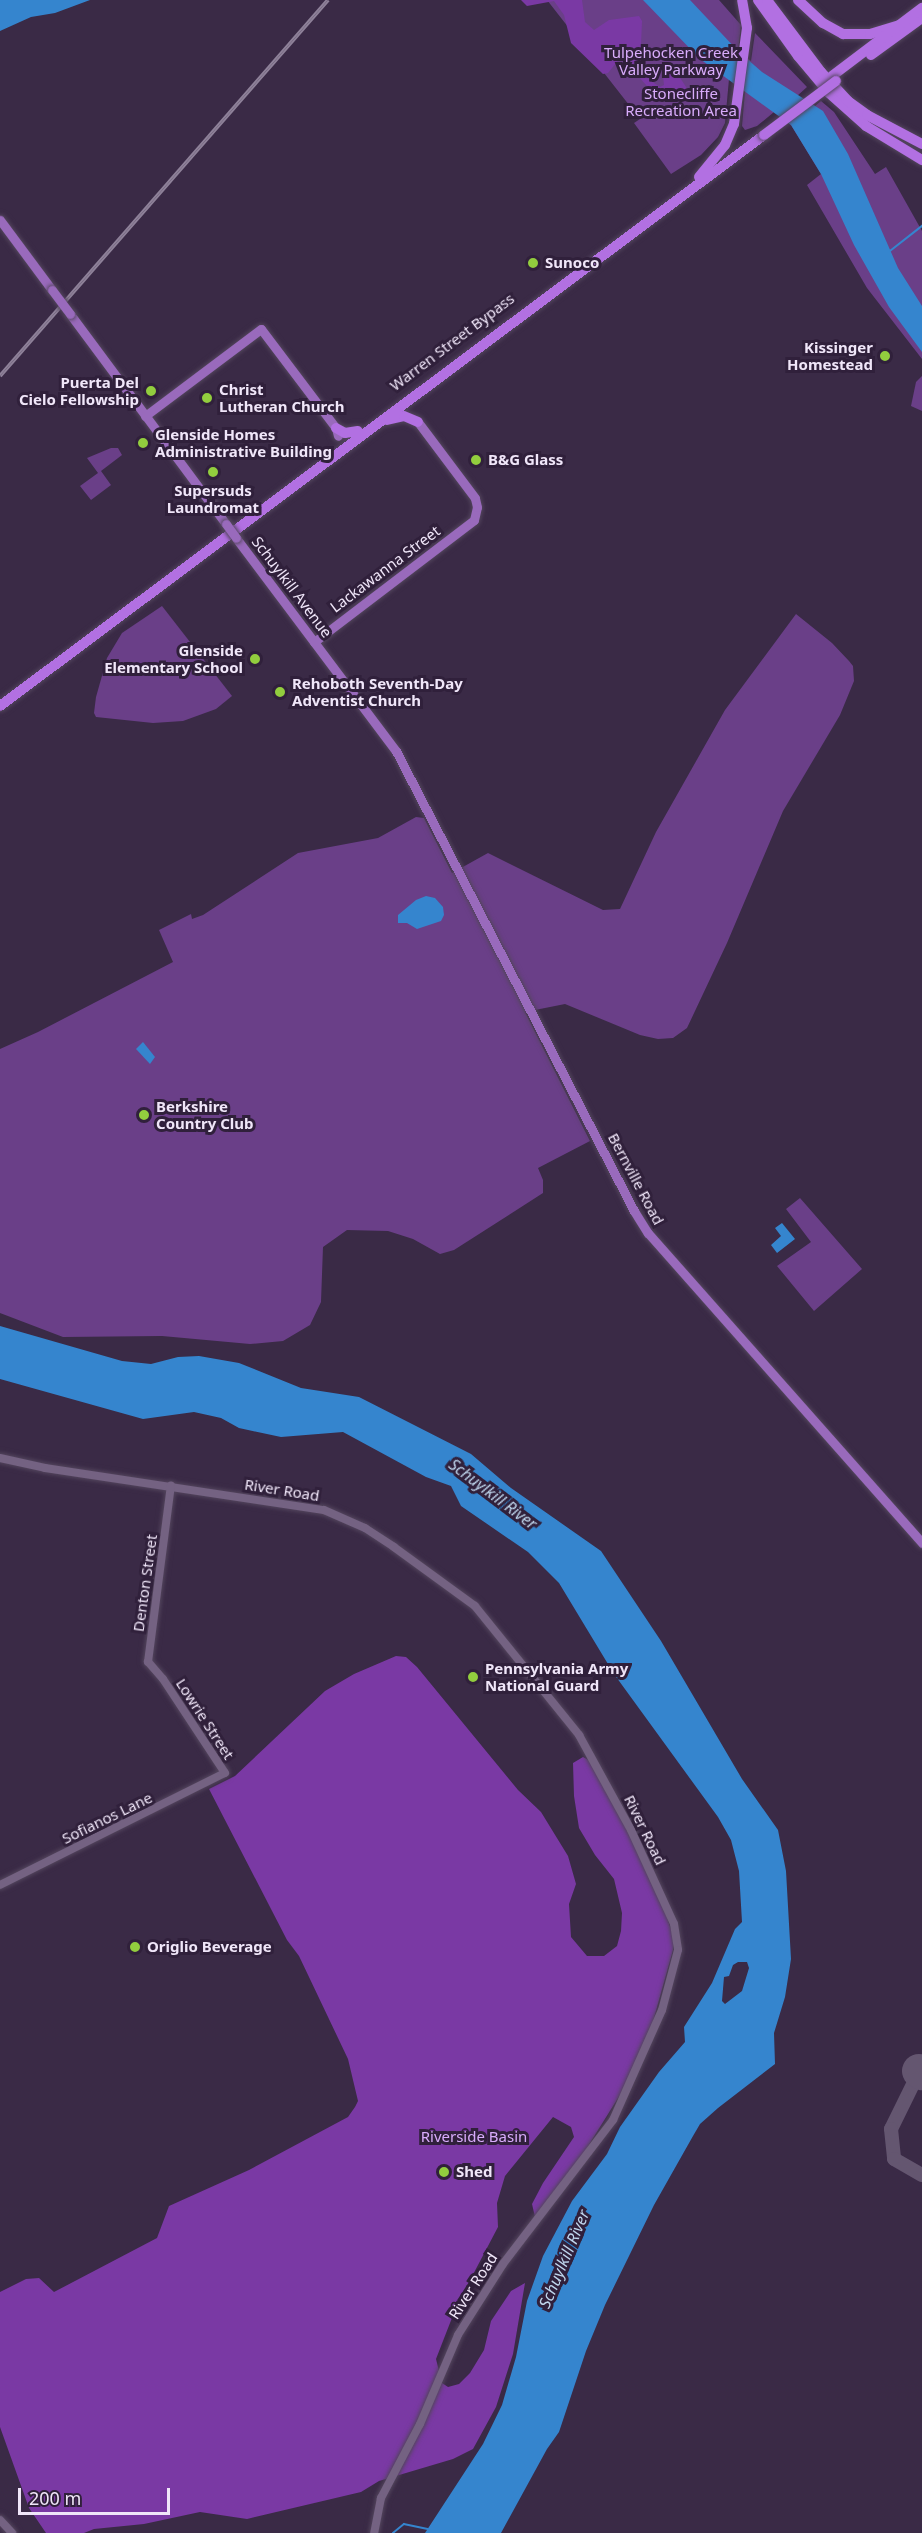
<!DOCTYPE html>
<html>
<head>
<meta charset="utf-8">
<style>
	body { margin:0 }
	#map { position:relative; width:922px; height:2533px; overflow:hidden; background:#3a2a46; font-family:"Noto Sans",sans-serif }
	div>[style] { position:absolute }
	[style*='--x'] { left:calc(var(--x)*1px); top:calc(var(--y)*1px); width:calc(var(--w)*1px); rotate:calc(var(--a)*1deg) }
	.green>* { inset:0; background:#6a3f88 }
	.forest>* { inset:0; background:#7a39a4 }
	.water>* { inset:0; background:#3585ce }
	.stream>* { height:1.5px; margin:-0.75px; padding:0 0.75px; transform-origin:0.75px; border-radius:0.75px; background:#3585ce }
	.taxiway>* { height:14px; margin:-7px; padding:0 7px; transform-origin:7px; border-radius:7px; background:#645670 }
	.runway>* { height:34px; margin:-17px; padding:0 17px; transform-origin:17px; border-radius:17px; background:#645670 }
	.roads { filter:drop-shadow(0 0 2px #53455d) drop-shadow(0 0 2px #53455d) }
	.minor>* { height:8px; margin:-4px; padding:0 4px; transform-origin:4px; border-radius:4px; background:#746282 }
	.major>* { height:9px; margin:-4.5px; padding:0 4.5px; transform-origin:4.5px; border-radius:4.5px; background:#996abc }
	.highway>* { height:10px; margin:-5px; padding:0 5px; transform-origin:5px; border-radius:5px; background:#b270e2 }
	.rail>* { height:4px; margin-top:-2px; transform-origin:0; background:repeating-linear-gradient(90deg,#30203b 0 4.5px,#8e8199 0 9px); box-sizing:border-box; border-block:2px solid #8e8199 }
	.bridges { filter:drop-shadow(0 0 2px #53455d) drop-shadow(0 0 2px #53455d) }
	.major-bridge>* { height:9px; margin:-4.5px; padding:0 4.5px; transform-origin:4.5px; border-radius:4.5px; background:#996abc }
	.highway-bridge>* { height:10px; margin:-5px; padding:0 5px; transform-origin:5px; border-radius:5px; background:#b270e2 }
	.dots>* { width:16px; height:16px; translate:-50% -50%; box-sizing:border-box; border:3px solid #30203b; border-radius:50% }
	span { translate:-50% -50%; white-space:nowrap; text-align:center; line-height:1.15; -webkit-text-stroke:6px #30203b; paint-order:stroke }
	.park-label { font-size:15px; color:#d9acfc }
	.poi-label { font-size:15px; color:#f0e6f9; font-weight:700 }
	.left { translate:0 -50%; text-align:left }
	.right { translate:-100% -50%; text-align:right }
	.street-label { font-size:15px; color:#f0e6f9 }
	.water-label { font-size:16px; color:#bfd6ed; font-style:italic }
	.scale { position:absolute; left:18px; top:2488px; width:152px; height:27px; box-sizing:border-box; border:3px solid #f0e6f9; border-top:0; padding-left:8px; font-size:18px; line-height:21px; white-space:nowrap; color:#f0e6f9; -webkit-text-stroke:4px #30203b; paint-order:stroke }
</style>
</head>
<body>
<div id="map">
	<div class="green">
		<div style="clip-path:polygon(547px 0,719px 0,741px 25px,738px 51px,751px 61px,755px 33px,807px 87px,797px 96px,815px 106px,821px 101px,834px 112px,875px 174px,886px 167px,922px 231px,922px 359px,867px 288px,807px 185px,821px 174px,791px 125px,774px 112px,757px 126px,745px 130px,742px 126px,745px 91px,729px 79px,725px 123px,718px 137px,701px 155px,671px 174px,634px 123px,640px 119px)"></div>
		<div style="clip-path:polygon(922px 376px,922px 411px,911px 406px,916px 382px)"></div>
		<div style="clip-path:polygon(111px 448px,118px 448px,122px 455px,101px 471px,111px 485px,91px 500px,80px 486px,98px 473px,87px 458px)"></div>
		<div style="clip-path:polygon(162px 606px,232px 696px,216px 709px,183px 721px,153px 723px,96px 717px,94px 713px,96px 697px,107px 658px,122px 633px)"></div>
		<div style="clip-path:polygon(796px 614px,832px 643px,849px 661px,853px 666px,854px 681px,840px 715px,783px 811px,727px 943px,687px 1028px,673px 1038px,658px 1039px,640px 1035px,565px 1004px,525px 1012px,590px 1141px,538px 1168px,543px 1180px,543px 1193px,454px 1250px,440px 1254px,413px 1239px,388px 1231px,347px 1230px,323px 1247px,321px 1302px,310px 1325px,283px 1341px,250px 1344px,162px 1336px,63px 1337px,0 1313px,0 1049px,38px 1032px,173px 962px,159px 930px,191px 914px,192px 919px,203px 915px,298px 853px,378px 838px,416px 817px,424px 818px,452px 873px,488px 853px,603px 910px,620px 909px,656px 832px,725px 710px)"></div>
		<div style="clip-path:polygon(800px 1198px,862px 1269px,814px 1311px,777px 1266px,811px 1242px,786px 1209px)"></div>
	</div>
	<div class="forest">
		<div style="clip-path:polygon(521px 0,582px 0,585px 22px,594px 30px,609px 20px,639px 16px,642px 21px,641px 45px,644px 65px,654px 83px,660px 87px,664px 85px,663px 76px,675px 70px,688px 90px,674px 101px,655px 95px,621px 57px,608px 73px,603px 74px,571px 43px,564px 15px,554px 1px,527px 6px)"></div>
		<div style="clip-path:polygon(396px 1656px,406px 1657px,417px 1667px,518px 1790px,541px 1812px,568px 1856px,576px 1884px,569px 1904px,571px 1937px,587px 1956px,604px 1956px,617px 1946px,621px 1931px,622px 1913px,614px 1879px,595px 1855px,579px 1828px,574px 1796px,573px 1763px,583px 1757px,592px 1762px,660px 1895px,673px 1936px,673px 1950px,647px 2043px,628px 2082px,580px 2159px,535px 2217px,532px 2204px,543px 2183px,574px 2137px,571px 2127px,553px 2117px,505px 2176px,497px 2203px,498px 2227px,457px 2305px,436px 2359px,442px 2383px,448px 2387px,459px 2384px,470px 2373px,484px 2350px,491px 2321px,511px 2291px,525px 2283px,513px 2354px,496px 2407px,473px 2449px,453px 2459px,379px 2481px,361px 2492px,247px 2519px,200px 2512px,144px 2524px,94px 2529px,84px 2533px,46px 2533px,29px 2508px,0 2427px,0 2292px,26px 2279px,39px 2278px,54px 2292px,157px 2238px,169px 2206px,249px 2170px,348px 2117px,355px 2107px,358px 2101px,348px 2059px,299px 1956px,287px 1940px,209px 1789px,235px 1776px,325px 1691px,354px 1674px)"></div>
	</div>
	<div class="water">
		<div style="clip-path:polygon(0 0,90px 0,55px 13px,31px 17px,0 31px)"></div>
		<div style="clip-path:polygon(643px 0,690px 0,738px 51px,762px 72px,823px 111px,848px 154px,898px 268px,922px 306px,922px 352px,889px 307px,854px 245px,821px 174px,791px 125px,700px 59px)"></div>
		<div style="clip-path:polygon(426px 896px,435px 898px,443px 907px,444px 915px,441px 921px,417px 929px,407px 923px,398px 923px,398px 915px,416px 900px)"></div>
		<div style="clip-path:polygon(143px 1042px,155px 1057px,150px 1064px,136px 1049px)"></div>
		<div style="clip-path:polygon(782px 1223px,795px 1239px,777px 1253px,771px 1245px,781px 1236px,775px 1228px)"></div>
		<div style="clip-path:polygon(evenodd,0 1326px,122px 1361px,151px 1364px,178px 1357px,199px 1356px,239px 1363px,301px 1388px,359px 1397px,471px 1454px,511px 1488px,601px 1551px,661px 1641px,742px 1779px,778px 1830px,786px 1871px,791px 1959px,785px 1997px,774px 2033px,775px 2064px,718px 2108px,700px 2124px,693px 2136px,654px 2205px,605px 2305px,586px 2351px,559px 2432px,547px 2449px,501px 2533px,425px 2533px,483px 2444px,502px 2405px,516px 2357px,527px 2301px,543px 2256px,572px 2201px,607px 2154px,620px 2127px,659px 2072px,685px 2042px,684px 2027px,712px 1983px,735px 1929px,742px 1922px,739px 1871px,731px 1840px,718px 1817px,614px 1674px,559px 1583px,528px 1552px,461px 1506px,451px 1486px,426px 1477px,343px 1432px,281px 1437px,239px 1428px,221px 1418px,194px 1412px,143px 1419px,0 1379px,0 1326px,738px 1962px,747px 1962px,749px 1968px,742px 1991px,725px 2004px,722px 2001px,724px 1977px,729px 1976px,733px 1965px,738px 1962px)"></div>
	</div>
	<div class="stream">
		<div style="--x:890;--y:251;--w:41;--a:-38"></div>
		<div style="--x:393;--y:2533;--w:14;--a:-39"></div>
		<div style="--x:404;--y:2524;--w:24;--a:12"></div>
	</div>
	<div class="taxiway">
		<div style="--x:922;--y:2066;--w:70;--a:116.2"></div>
		<div style="--x:891;--y:2129;--w:30;--a:84"></div>
		<div style="--x:894;--y:2159;--w:32;--a:30"></div>
	</div>
	<div class="runway">
		<div style="--x:919;--y:2071;--w:4;--a:34"></div>
	</div>
	<div class="roads">
		<div class="minor">
			<div style="--x:0;--y:1458;--w:46;--a:12.5"></div>
			<div style="--x:45;--y:1468;--w:282;--a:8.6"></div>
			<div style="--x:324;--y:1510;--w:45;--a:23.7"></div>
			<div style="--x:365;--y:1528;--w:35;--a:33"></div>
			<div style="--x:394;--y:1547;--w:100;--a:36.1"></div>
			<div style="--x:475;--y:1606;--w:166;--a:51.1"></div>
			<div style="--x:579;--y:1735;--w:108;--a:61.3"></div>
			<div style="--x:631;--y:1830;--w:103;--a:65.4"></div>
			<div style="--x:674;--y:1924;--w:26;--a:81"></div>
			<div style="--x:678;--y:1950;--w:62;--a:104.9"></div>
			<div style="--x:662;--y:2010;--w:120;--a:114"></div>
			<div style="--x:613;--y:2120;--w:181;--a:127.4"></div>
			<div style="--x:503;--y:2264;--w:84;--a:122.4"></div>
			<div style="--x:458;--y:2335;--w:97;--a:113.1"></div>
			<div style="--x:420;--y:2424;--w:84;--a:117.8"></div>
			<div style="--x:381;--y:2498;--w:36;--a:101"></div>
			<div style="--x:0;--y:1885;--w:251;--a:-26.5"></div>
			<div style="--x:225;--y:1773;--w:113;--a:-123.4"></div>
			<div style="--x:163;--y:1679;--w:23;--a:-131"></div>
			<div style="--x:148;--y:1662;--w:178;--a:-82.6"></div>
			<div style="--x:0;--y:2520;--w:18;--a:47"></div>
		</div>
		<div class="major">
			<div style="--x:0;--y:220;--w:87;--a:53.4"></div>
			<div style="--x:70;--y:314;--w:262;--a:53.4"></div>
			<div style="--x:145;--y:416;--w:145;--a:-36.9"></div>
			<div style="--x:261;--y:329;--w:124;--a:52.9"></div>
			<div style="--x:336;--y:428;--w:8;--a:76"></div>
			<div style="--x:236;--y:538;--w:266;--a:53.1"></div>
			<div style="--x:396;--y:751;--w:518;--a:62.64"></div>
			<div style="--x:634;--y:1211;--w:26;--a:58"></div>
			<div style="--x:648;--y:1233;--w:414;--a:48.5"></div>
			<div style="--x:314;--y:642;--w:201;--a:-37.3"></div>
			<div style="--x:474;--y:520;--w:13;--a:-77"></div>
			<div style="--x:477;--y:507;--w:9;--a:-103"></div>
			<div style="--x:475;--y:498;--w:95;--a:-126.9"></div>
		</div>
		<div class="highway">
			<div style="--x:758;--y:0;--w:69;--a:54.5"></div>
			<div style="--x:798;--y:56;--w:48;--a:50"></div>
			<div style="--x:829;--y:93;--w:50;--a:41.7"></div>
			<div style="--x:866;--y:126;--w:66;--a:31.3"></div>
			<div style="--x:767;--y:0;--w:90;--a:53.1"></div>
			<div style="--x:821;--y:72;--w:40;--a:47"></div>
			<div style="--x:848;--y:101;--w:24;--a:36"></div>
			<div style="--x:867;--y:115;--w:62;--a:27.8"></div>
			<div style="--x:798;--y:0;--w:34;--a:43"></div>
			<div style="--x:823;--y:23;--w:23;--a:29"></div>
			<div style="--x:843;--y:34;--w:27;--a:0"></div>
			<div style="--x:870;--y:34;--w:30;--a:-17"></div>
			<div style="--x:871;--y:55;--w:63;--a:-36"></div>
			<div style="--x:832;--y:76;--w:113;--a:-37.1"></div>
			<div style="--x:699;--y:177;--w:41;--a:-50.9"></div>
			<div style="--x:725;--y:145;--w:23;--a:-67"></div>
			<div style="--x:734;--y:124;--w:97;--a:-82.3"></div>
			<div style="--x:747;--y:28;--w:28;--a:-100"></div>
			<div style="--x:387;--y:420;--w:17;--a:-13"></div>
			<div style="--x:404;--y:416;--w:15;--a:23"></div>
			<div style="--x:336;--y:428;--w:10;--a:29"></div>
			<div style="--x:345;--y:433;--w:13;--a:-9"></div>
			<div style="--x:0;--y:706;--w:954;--a:-36.77"></div>
		</div>
	</div>
	<div class="rail">
		<div style="--x:0;--y:376;--w:499;--a:-48.9"></div>
	</div>
	<div class="bridges">
		<div class="major-bridge">
			<div style="--x:52;--y:290;--w:30;--a:53"></div>
			<div style="--x:226;--y:524;--w:17;--a:54"></div>
		</div>
		<div class="highway-bridge">
			<div style="--x:764;--y:135;--w:90;--a:-36.9"></div>
		</div>
	</div>
	<div class="dots">
		<div style="left:533px;top:263px;background:#92cd3e"></div>
		<div style="left:885px;top:356px;background:#92cd3e"></div>
		<div style="left:151px;top:391px;background:#92cd3e"></div>
		<div style="left:207px;top:398px;background:#92cd3e"></div>
		<div style="left:143px;top:443px;background:#92cd3e"></div>
		<div style="left:476px;top:460px;background:#92cd3e"></div>
		<div style="left:213px;top:472px;background:#92cd3e"></div>
		<div style="left:255px;top:659px;background:#92cd3e"></div>
		<div style="left:280px;top:692px;background:#92cd3e"></div>
		<div style="left:144px;top:1115px;background:#92cd3e"></div>
		<div style="left:473px;top:1677px;background:#92cd3e"></div>
		<div style="left:135px;top:1947px;background:#92cd3e"></div>
		<div style="left:444px;top:2172px;background:#92cd3e"></div>
	</div>
	<div class="park-label">
		<span style="left:671px;top:61px">Tulpehocken Creek<br>Valley Parkway</span>
		<span style="left:681px;top:102px">Stonecliffe<br>Recreation Area</span>
		<span style="left:474px;top:2137px">Riverside Basin</span>
	</div>
	<div class="poi-label">
		<span class="left" style="left:545px;top:263px">Sunoco</span>
		<span class="right" style="left:873px;top:356px">Kissinger<br>Homestead</span>
		<span class="right" style="left:139px;top:391px">Puerta Del<br>Cielo Fellowship</span>
		<span class="left" style="left:219px;top:398px">Christ<br>Lutheran Church</span>
		<span class="left" style="left:155px;top:443px">Glenside Homes<br>Administrative Building</span>
		<span class="left" style="left:488px;top:460px">B&amp;G Glass</span>
		<span style="left:213px;top:499px">Supersuds<br>Laundromat</span>
		<span class="right" style="left:243px;top:659px">Glenside<br>Elementary School</span>
		<span class="left" style="left:292px;top:692px">Rehoboth Seventh-Day<br>Adventist Church</span>
		<span class="left" style="left:156px;top:1115px">Berkshire<br>Country Club</span>
		<span class="left" style="left:485px;top:1677px">Pennsylvania Army<br>National Guard</span>
		<span class="left" style="left:147px;top:1947px">Origlio Beverage</span>
		<span class="left" style="left:456px;top:2172px">Shed</span>
	</div>
	<div class="street-label">
		<span style="left:452px;top:342px;rotate:-37deg">Warren Street Bypass</span>
		<span style="left:385px;top:569px;rotate:-37deg">Lackawanna Street</span>
		<span style="left:292px;top:587px;rotate:53deg">Schuylkill Avenue</span>
		<span style="left:636px;top:1179px;rotate:62deg">Bernville Road</span>
		<span style="left:282px;top:1490px;rotate:9deg">River Road</span>
		<span style="left:145px;top:1583px;rotate:-82deg">Denton Street</span>
		<span style="left:205px;top:1719px;rotate:57deg">Lowrie Street</span>
		<span style="left:107px;top:1818px;rotate:-26deg">Sofianos Lane</span>
		<span style="left:645px;top:1830px;rotate:64deg">River Road</span>
		<span style="left:473px;top:2286px;rotate:-57deg">River Road</span>
	</div>
	<div class="water-label">
		<span style="left:493px;top:1494px;rotate:37deg">Schuylkill River</span>
		<span style="left:564px;top:2259px;rotate:-67deg">Schuylkill River</span>
	</div>
	<div class="scale">200 m</div>
</div>
</body>
</html>
